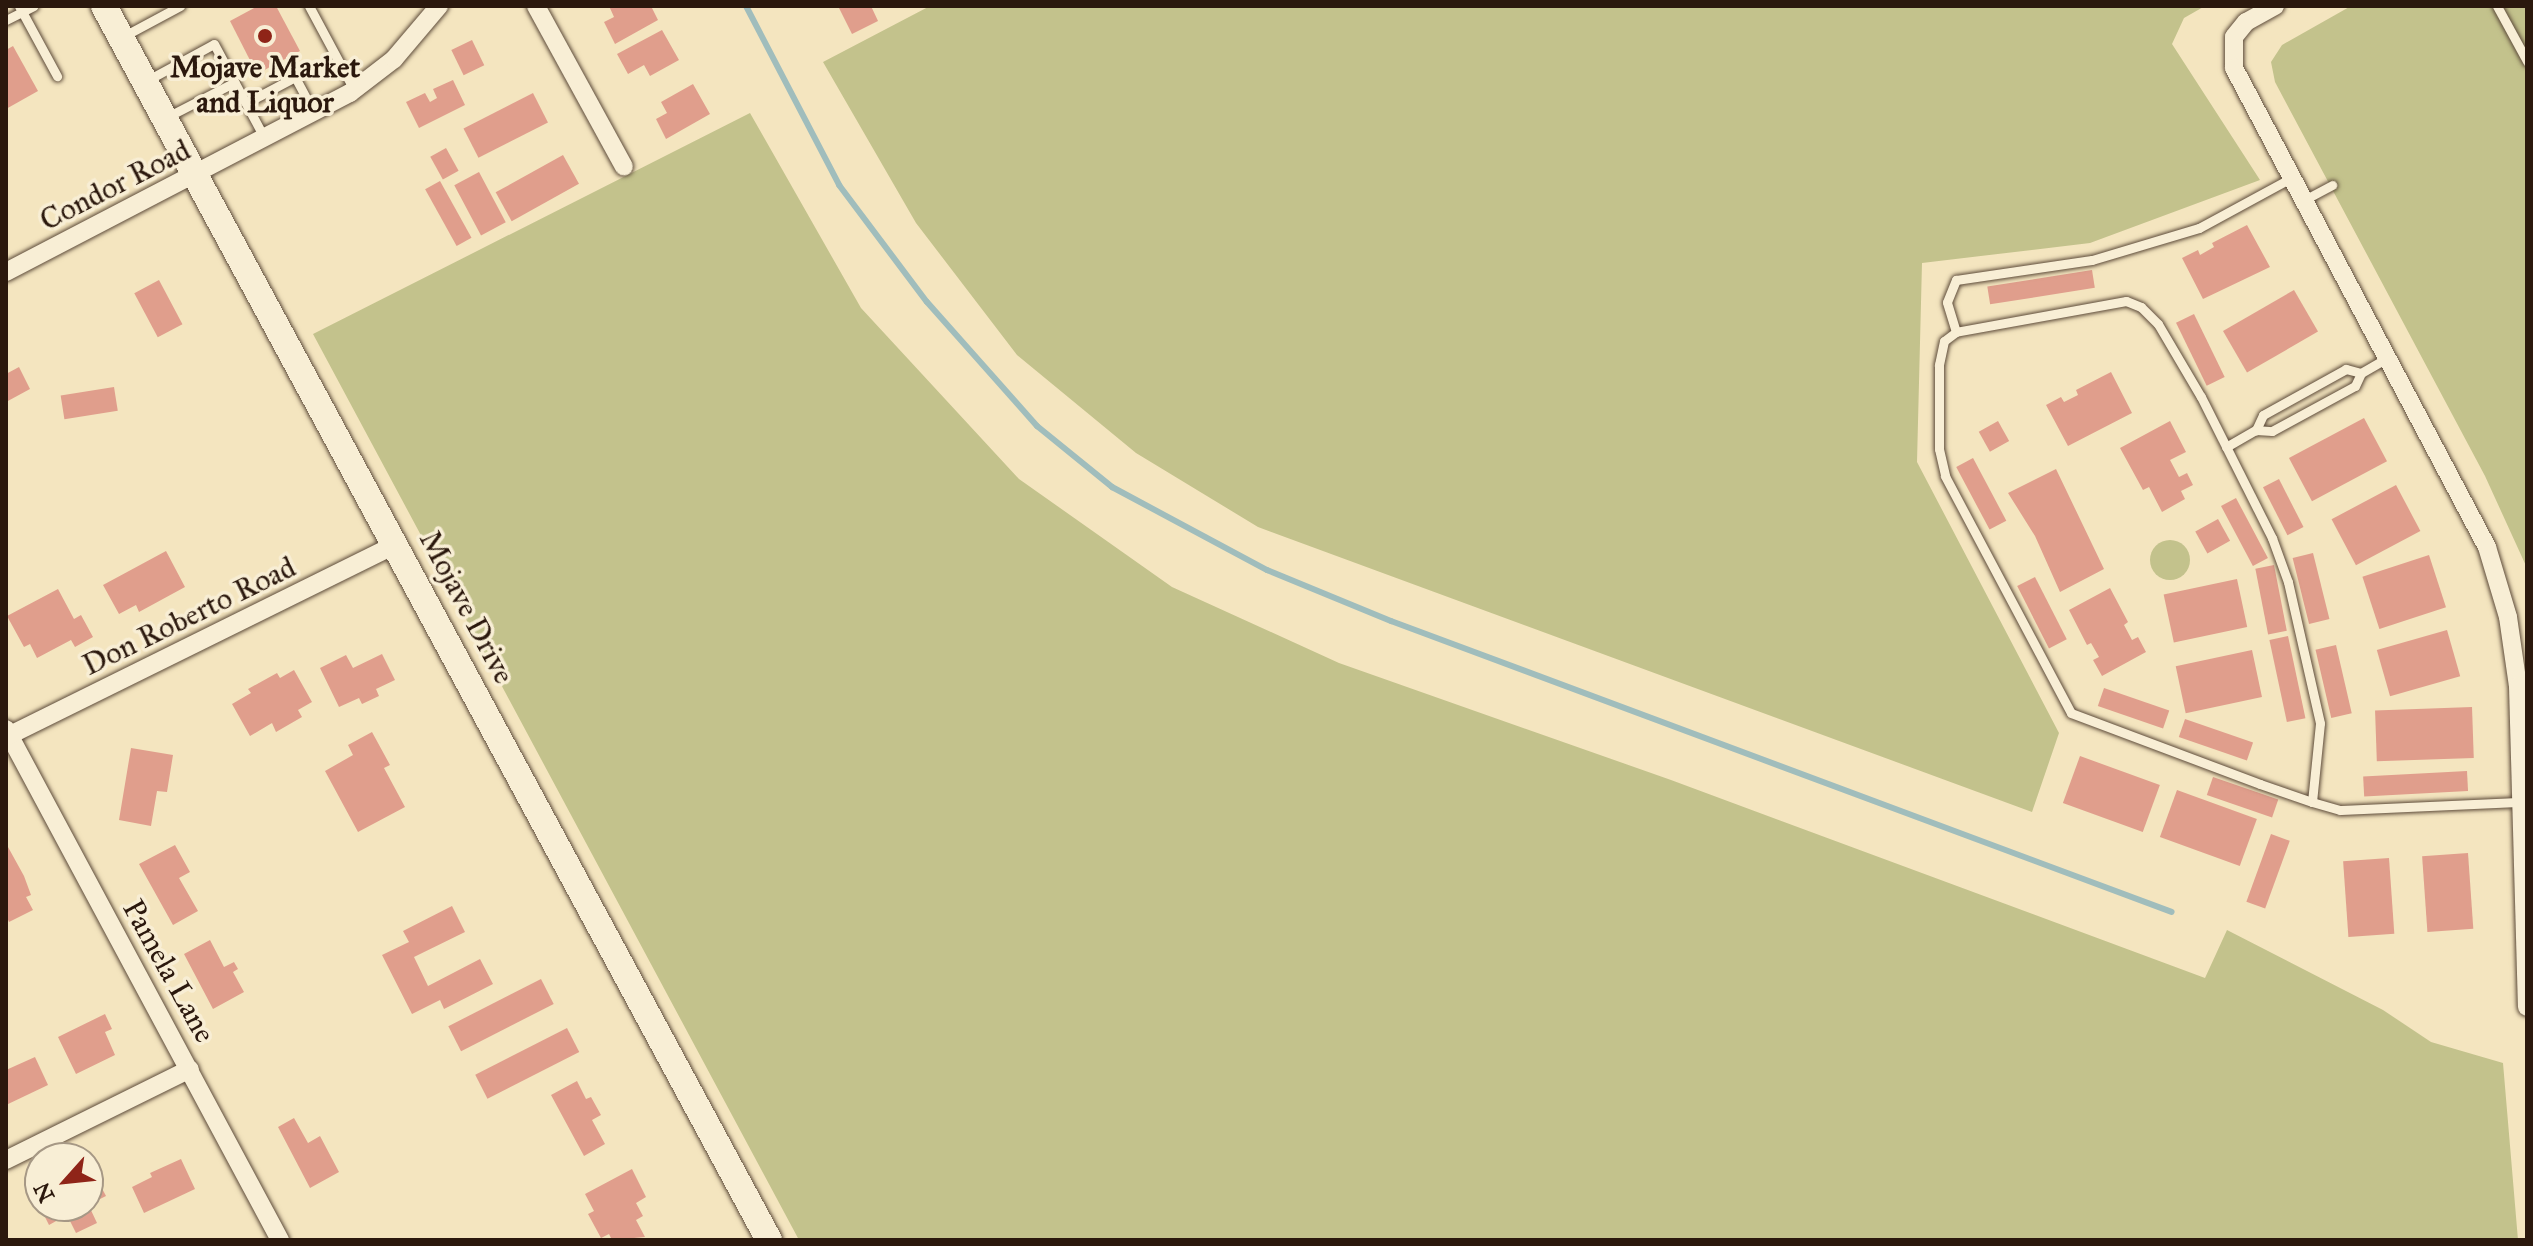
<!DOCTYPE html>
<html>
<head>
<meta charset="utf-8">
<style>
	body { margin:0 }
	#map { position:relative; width:2533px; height:1246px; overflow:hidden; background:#f4e5bf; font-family:"IM FELL Great Primer",serif }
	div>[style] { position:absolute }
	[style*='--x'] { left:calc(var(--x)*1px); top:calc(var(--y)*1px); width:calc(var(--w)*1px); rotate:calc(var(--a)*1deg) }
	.green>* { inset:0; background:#c3c28c }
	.round { border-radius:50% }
	.stream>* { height:6px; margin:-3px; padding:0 3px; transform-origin:3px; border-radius:3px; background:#a0bdbc }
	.building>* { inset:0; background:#e09e8c; transform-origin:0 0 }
	.roads { filter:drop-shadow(0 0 2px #5d4b3a) drop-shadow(0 0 2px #5d4b3a) }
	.service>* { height:9px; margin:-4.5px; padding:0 4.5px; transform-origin:4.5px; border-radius:4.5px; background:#f8eed5 }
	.minor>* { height:18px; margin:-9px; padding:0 9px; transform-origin:9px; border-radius:9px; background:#f8eed5 }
	.secondary>* { height:26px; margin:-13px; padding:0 13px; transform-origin:13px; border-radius:13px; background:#f8eed5 }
	.dots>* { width:22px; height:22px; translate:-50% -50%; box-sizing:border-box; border:4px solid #f8eed5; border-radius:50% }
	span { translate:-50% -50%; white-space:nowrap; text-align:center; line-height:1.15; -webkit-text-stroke:7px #f8eed5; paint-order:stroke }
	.poi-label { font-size:30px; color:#2b180d; font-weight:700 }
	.street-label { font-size:30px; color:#2b180d }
	.frame { position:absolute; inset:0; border:8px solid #2b180d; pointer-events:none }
	.north { position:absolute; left:24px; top:1142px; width:80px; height:80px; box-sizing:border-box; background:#f8eed5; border:2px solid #a69885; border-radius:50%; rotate:243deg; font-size:22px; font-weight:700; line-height:32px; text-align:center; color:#2b180d }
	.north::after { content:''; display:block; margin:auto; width:28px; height:36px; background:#8f2418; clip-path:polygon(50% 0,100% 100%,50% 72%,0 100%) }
</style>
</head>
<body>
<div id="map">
	<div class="green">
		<div style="clip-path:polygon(930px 6px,2205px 6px,2184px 18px,2172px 44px,2260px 180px,2090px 243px,1922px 263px,1917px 462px,2059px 733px,2032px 812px,1258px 527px,1136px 453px,1017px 355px,916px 223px,823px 62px)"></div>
		<div style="clip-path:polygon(2351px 6px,2527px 6px,2527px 568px,2485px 476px,2275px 82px,2271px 62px,2282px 45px)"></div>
		<div style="clip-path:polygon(750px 113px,861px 308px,1019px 479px,1172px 587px,1339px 663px,1671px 780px,2205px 978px,2227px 930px,2383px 1010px,2431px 1042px,2503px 1063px,2518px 1240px,799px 1240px,313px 334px)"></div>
		<div class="round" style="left:2150px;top:540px;width:40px;height:40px"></div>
	</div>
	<div class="stream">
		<div style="--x:746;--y:6;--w:202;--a:62.5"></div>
		<div style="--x:839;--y:185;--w:146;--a:53.1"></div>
		<div style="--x:927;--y:302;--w:166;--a:48.4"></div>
		<div style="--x:1037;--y:426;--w:97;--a:39.1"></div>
		<div style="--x:1112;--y:487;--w:176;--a:28.2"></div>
		<div style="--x:1267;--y:570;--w:134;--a:22.4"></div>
		<div style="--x:1391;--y:621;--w:833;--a:20.44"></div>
	</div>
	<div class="building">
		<div style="clip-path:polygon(258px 6px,276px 6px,300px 51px,257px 74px,230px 21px)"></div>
		<div style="clip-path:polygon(609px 6px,651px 6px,658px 20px,615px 44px,604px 22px,614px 17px)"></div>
		<div style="clip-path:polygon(838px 6px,871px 6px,878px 21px,852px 34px)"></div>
		<div style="clip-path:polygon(662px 30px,679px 60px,650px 76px,644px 65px,628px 74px,617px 54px)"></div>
		<div style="left:472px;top:40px;width:28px;height:23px;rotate:64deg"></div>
		<div style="clip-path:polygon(13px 46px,38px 91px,6px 109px,6px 50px)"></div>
		<div style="clip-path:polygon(453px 80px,465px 105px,419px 128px,406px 102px,425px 93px,430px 102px,437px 98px,433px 89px)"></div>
		<div style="clip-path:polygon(693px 84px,710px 114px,666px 139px,656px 119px,667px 113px,661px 102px)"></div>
		<div style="left:533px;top:93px;width:33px;height:78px;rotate:63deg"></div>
		<div style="left:446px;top:148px;width:26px;height:18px;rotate:61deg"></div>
		<div style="left:563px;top:155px;width:33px;height:77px;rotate:61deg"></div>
		<div style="left:479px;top:172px;width:57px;height:28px;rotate:62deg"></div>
		<div style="left:440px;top:181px;width:65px;height:17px;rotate:61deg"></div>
		<div style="clip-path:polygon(2247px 225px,2270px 267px,2203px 299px,2182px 258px,2198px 250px,2200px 255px,2214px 247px,2212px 243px)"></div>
		<div style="left:2092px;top:270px;width:18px;height:106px;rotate:81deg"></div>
		<div style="left:159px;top:280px;width:50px;height:28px;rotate:62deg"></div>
		<div style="left:2294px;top:290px;width:48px;height:82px;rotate:60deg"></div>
		<div style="left:2194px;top:314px;width:70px;height:20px;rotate:64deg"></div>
		<div style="clip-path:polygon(19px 367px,30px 389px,6px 402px,6px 374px)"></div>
		<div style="clip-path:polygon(2111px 372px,2132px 413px,2068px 446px,2046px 405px,2061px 397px,2064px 402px,2078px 395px,2076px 390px)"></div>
		<div style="left:114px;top:387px;width:24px;height:54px;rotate:81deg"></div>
		<div style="left:2364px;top:418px;width:49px;height:85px;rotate:62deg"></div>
		<div style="left:1998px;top:421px;width:23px;height:22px;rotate:61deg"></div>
		<div style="clip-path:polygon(2170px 421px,2186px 452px,2170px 460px,2179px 477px,2187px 473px,2193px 485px,2181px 491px,2185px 499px,2162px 512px,2149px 487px,2143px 490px,2120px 448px)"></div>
		<div style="left:1973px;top:458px;width:71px;height:19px;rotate:62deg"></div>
		<div style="clip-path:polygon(2056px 469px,2104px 569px,2060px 592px,2035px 536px,2008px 493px)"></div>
		<div style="left:2279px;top:479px;width:54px;height:18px;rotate:63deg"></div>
		<div style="left:2396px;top:485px;width:52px;height:73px;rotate:62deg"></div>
		<div style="left:2236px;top:498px;width:68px;height:17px;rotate:62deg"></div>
		<div style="left:2218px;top:519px;width:25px;height:26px;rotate:61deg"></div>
		<div style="clip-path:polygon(166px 551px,185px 587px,139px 612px,136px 605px,119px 614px,103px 585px)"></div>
		<div style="left:2313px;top:553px;width:68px;height:21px;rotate:76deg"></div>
		<div style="left:2429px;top:555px;width:55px;height:70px;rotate:72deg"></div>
		<div style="left:2274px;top:565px;width:67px;height:19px;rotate:79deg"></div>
		<div style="left:2035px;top:577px;width:70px;height:20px;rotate:63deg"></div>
		<div style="left:2237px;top:579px;width:49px;height:75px;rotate:78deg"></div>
		<div style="clip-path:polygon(2110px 588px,2128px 622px,2124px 625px,2132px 640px,2138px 637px,2146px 652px,2102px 676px,2093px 660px,2099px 657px,2091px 643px,2087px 645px,2069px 610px)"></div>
		<div style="clip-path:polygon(58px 589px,74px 619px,81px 615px,93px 637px,75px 647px,71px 640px,37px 658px,30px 644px,24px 647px,7px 616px)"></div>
		<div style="left:2447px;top:630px;width:48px;height:73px;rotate:74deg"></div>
		<div style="left:2288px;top:636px;width:84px;height:19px;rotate:78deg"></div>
		<div style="left:2336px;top:645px;width:70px;height:21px;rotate:77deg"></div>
		<div style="left:2252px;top:650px;width:48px;height:78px;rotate:78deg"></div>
		<div style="clip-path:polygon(382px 654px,395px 680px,376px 689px,379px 696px,362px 704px,359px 698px,339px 707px,320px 668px,346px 655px,353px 668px)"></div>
		<div style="clip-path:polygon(294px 670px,312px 702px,298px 710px,302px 717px,276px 732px,272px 723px,250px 736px,232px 704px,251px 693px,248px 689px,277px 673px,280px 678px)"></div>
		<div style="left:2104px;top:688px;width:69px;height:19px;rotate:19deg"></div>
		<div style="left:2472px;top:707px;width:51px;height:97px;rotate:88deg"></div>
		<div style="left:2185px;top:719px;width:72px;height:19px;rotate:19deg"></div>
		<div style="clip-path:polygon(372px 732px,390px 765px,384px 768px,405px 807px,358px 832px,325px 771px,353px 755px,348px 745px)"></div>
		<div style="clip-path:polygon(131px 748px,173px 755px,167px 792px,157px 791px,151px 826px,119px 820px)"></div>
		<div style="left:2080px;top:756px;width:85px;height:50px;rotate:20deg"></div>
		<div style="left:2467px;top:771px;width:20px;height:104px;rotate:87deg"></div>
		<div style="left:2213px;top:777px;width:69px;height:19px;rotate:19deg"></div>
		<div style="left:2177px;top:790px;width:85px;height:50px;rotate:20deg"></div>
		<div style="left:2271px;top:834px;width:20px;height:72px;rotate:20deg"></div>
		<div style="clip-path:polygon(175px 845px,190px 872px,179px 878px,198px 911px,173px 925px,139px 864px)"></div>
		<div style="clip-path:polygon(8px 847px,24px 876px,31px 895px,26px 897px,33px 910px,9px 922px,6px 915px)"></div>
		<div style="left:2468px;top:853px;width:76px;height:46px;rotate:86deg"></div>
		<div style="left:2389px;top:858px;width:76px;height:46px;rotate:86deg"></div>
		<div style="clip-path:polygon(452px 906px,465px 932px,414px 957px,428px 986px,480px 959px,493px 984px,444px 1009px,440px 1000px,412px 1014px,382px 955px,409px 942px,403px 931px)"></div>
		<div style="clip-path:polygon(210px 940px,224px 967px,234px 962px,238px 969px,233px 972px,244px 992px,213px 1009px,184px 954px)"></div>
		<div style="left:541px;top:979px;width:28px;height:104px;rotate:63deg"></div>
		<div style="clip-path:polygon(105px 1014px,112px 1029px,105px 1032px,115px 1055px,76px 1074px,58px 1037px)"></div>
		<div style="left:567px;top:1028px;width:27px;height:103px;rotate:63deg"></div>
		<div style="clip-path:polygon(35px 1057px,48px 1085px,6px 1105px,6px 1070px)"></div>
		<div style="clip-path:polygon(577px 1081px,586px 1099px,591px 1097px,601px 1115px,592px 1120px,605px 1144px,584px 1156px,551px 1095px)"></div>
		<div style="clip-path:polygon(294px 1118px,308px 1143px,320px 1136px,339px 1172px,310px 1188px,278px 1127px)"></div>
		<div style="clip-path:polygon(181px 1159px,195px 1189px,144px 1213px,132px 1187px,152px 1177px,150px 1173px)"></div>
		<div style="clip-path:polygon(632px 1169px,646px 1197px,636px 1203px,643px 1216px,636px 1220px,645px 1237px,612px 1240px,609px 1234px,601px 1238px,588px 1214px,594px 1211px,585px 1194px)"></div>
		<div style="clip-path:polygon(95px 1175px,106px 1196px,88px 1205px,88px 1179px)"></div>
		<div style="clip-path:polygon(40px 1199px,40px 1206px,89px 1206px,97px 1223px,76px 1233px,67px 1215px,49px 1225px,37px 1201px)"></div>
	</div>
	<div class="roads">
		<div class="service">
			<div style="--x:19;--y:6;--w:80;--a:61.5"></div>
			<div style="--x:309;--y:6;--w:95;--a:61.8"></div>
			<div style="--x:2497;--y:6;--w:63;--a:61.4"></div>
			<div style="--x:6;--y:20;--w:31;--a:-27"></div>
			<div style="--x:124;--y:36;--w:64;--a:-28.2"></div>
			<div style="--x:146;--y:81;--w:77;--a:-28.6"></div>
			<div style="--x:214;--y:44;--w:108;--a:61.8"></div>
			<div style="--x:246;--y:103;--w:55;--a:-28"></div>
			<div style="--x:295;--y:77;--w:40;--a:62"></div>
			<div style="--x:167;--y:117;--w:76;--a:-27.2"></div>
			<div style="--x:2304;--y:200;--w:32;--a:-28"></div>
			<div style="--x:1956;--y:332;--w:31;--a:-107"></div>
			<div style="--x:1947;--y:302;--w:24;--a:-68"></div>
			<div style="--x:1956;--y:280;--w:137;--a:-8.4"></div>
			<div style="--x:2092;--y:260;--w:112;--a:-16.7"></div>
			<div style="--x:2199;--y:228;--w:105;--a:-28.5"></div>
			<div style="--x:2361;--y:373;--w:16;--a:-165"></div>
			<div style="--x:2346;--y:369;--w:95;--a:151"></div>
			<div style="--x:2263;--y:415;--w:17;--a:115"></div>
			<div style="--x:2256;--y:430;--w:16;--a:4"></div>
			<div style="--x:2272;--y:431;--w:94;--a:-28.5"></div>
			<div style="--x:2355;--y:386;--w:14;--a:-65"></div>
			<div style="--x:2361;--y:373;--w:30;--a:-30"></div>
			<div style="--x:2226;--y:447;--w:34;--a:-30"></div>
			<div style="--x:2312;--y:802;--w:79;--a:-84.2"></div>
			<div style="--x:2320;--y:723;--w:145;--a:-102.8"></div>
			<div style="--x:2288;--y:582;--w:47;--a:-110"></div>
			<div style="--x:2272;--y:538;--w:158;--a:-116.7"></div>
			<div style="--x:2201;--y:397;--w:85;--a:-120.5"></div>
			<div style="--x:2158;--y:324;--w:24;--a:-135"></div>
			<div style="--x:2141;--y:307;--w:16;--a:-158"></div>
			<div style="--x:2126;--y:301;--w:173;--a:169.7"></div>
			<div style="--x:1956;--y:332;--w:15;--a:143"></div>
			<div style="--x:1944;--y:341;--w:25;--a:102"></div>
			<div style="--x:1939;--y:365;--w:84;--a:90"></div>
			<div style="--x:1939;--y:449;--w:28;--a:77"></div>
			<div style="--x:1945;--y:476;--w:268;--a:62"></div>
			<div style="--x:2071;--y:713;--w:202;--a:20.6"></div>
			<div style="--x:2260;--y:784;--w:55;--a:19.1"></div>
			<div style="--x:2312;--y:802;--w:29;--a:16"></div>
			<div style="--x:2340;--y:810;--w:179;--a:-2.6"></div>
		</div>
		<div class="minor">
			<div style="--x:536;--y:6;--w:183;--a:61.3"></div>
			<div style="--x:2275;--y:6;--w:33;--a:151"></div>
			<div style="--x:2246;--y:22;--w:19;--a:129"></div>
			<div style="--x:2234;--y:37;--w:31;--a:90"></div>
			<div style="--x:2234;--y:68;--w:542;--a:62.16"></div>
			<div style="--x:2487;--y:547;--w:73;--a:73.3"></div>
			<div style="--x:2508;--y:617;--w:70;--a:81.8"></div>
			<div style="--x:2518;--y:686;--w:321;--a:88.4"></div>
			<div style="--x:6;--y:272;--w:388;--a:-27.5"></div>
			<div style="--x:350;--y:93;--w:56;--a:-37.7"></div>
			<div style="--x:394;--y:59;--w:70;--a:-49.7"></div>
			<div style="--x:6;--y:729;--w:580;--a:61.8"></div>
			<div style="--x:6;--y:737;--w:436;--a:-26.3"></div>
			<div style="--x:6;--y:1160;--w:205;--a:-26.3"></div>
		</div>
		<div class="secondary">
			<div style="--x:104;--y:6;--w:1402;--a:61.68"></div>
		</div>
	</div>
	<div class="dots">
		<div style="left:265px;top:36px;background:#8f2418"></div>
	</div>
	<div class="poi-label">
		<span style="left:265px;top:84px">Mojave Market<br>and Liquor</span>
	</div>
	<div class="street-label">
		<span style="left:115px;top:185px;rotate:-27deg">Condor Road</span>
		<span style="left:467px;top:607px;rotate:62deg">Mojave Drive</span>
		<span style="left:189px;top:616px;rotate:-26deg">Don Roberto Road</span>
		<span style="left:169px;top:971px;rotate:61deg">Pamela Lane</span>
	</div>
	<div class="frame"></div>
	<div class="north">N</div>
</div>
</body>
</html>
